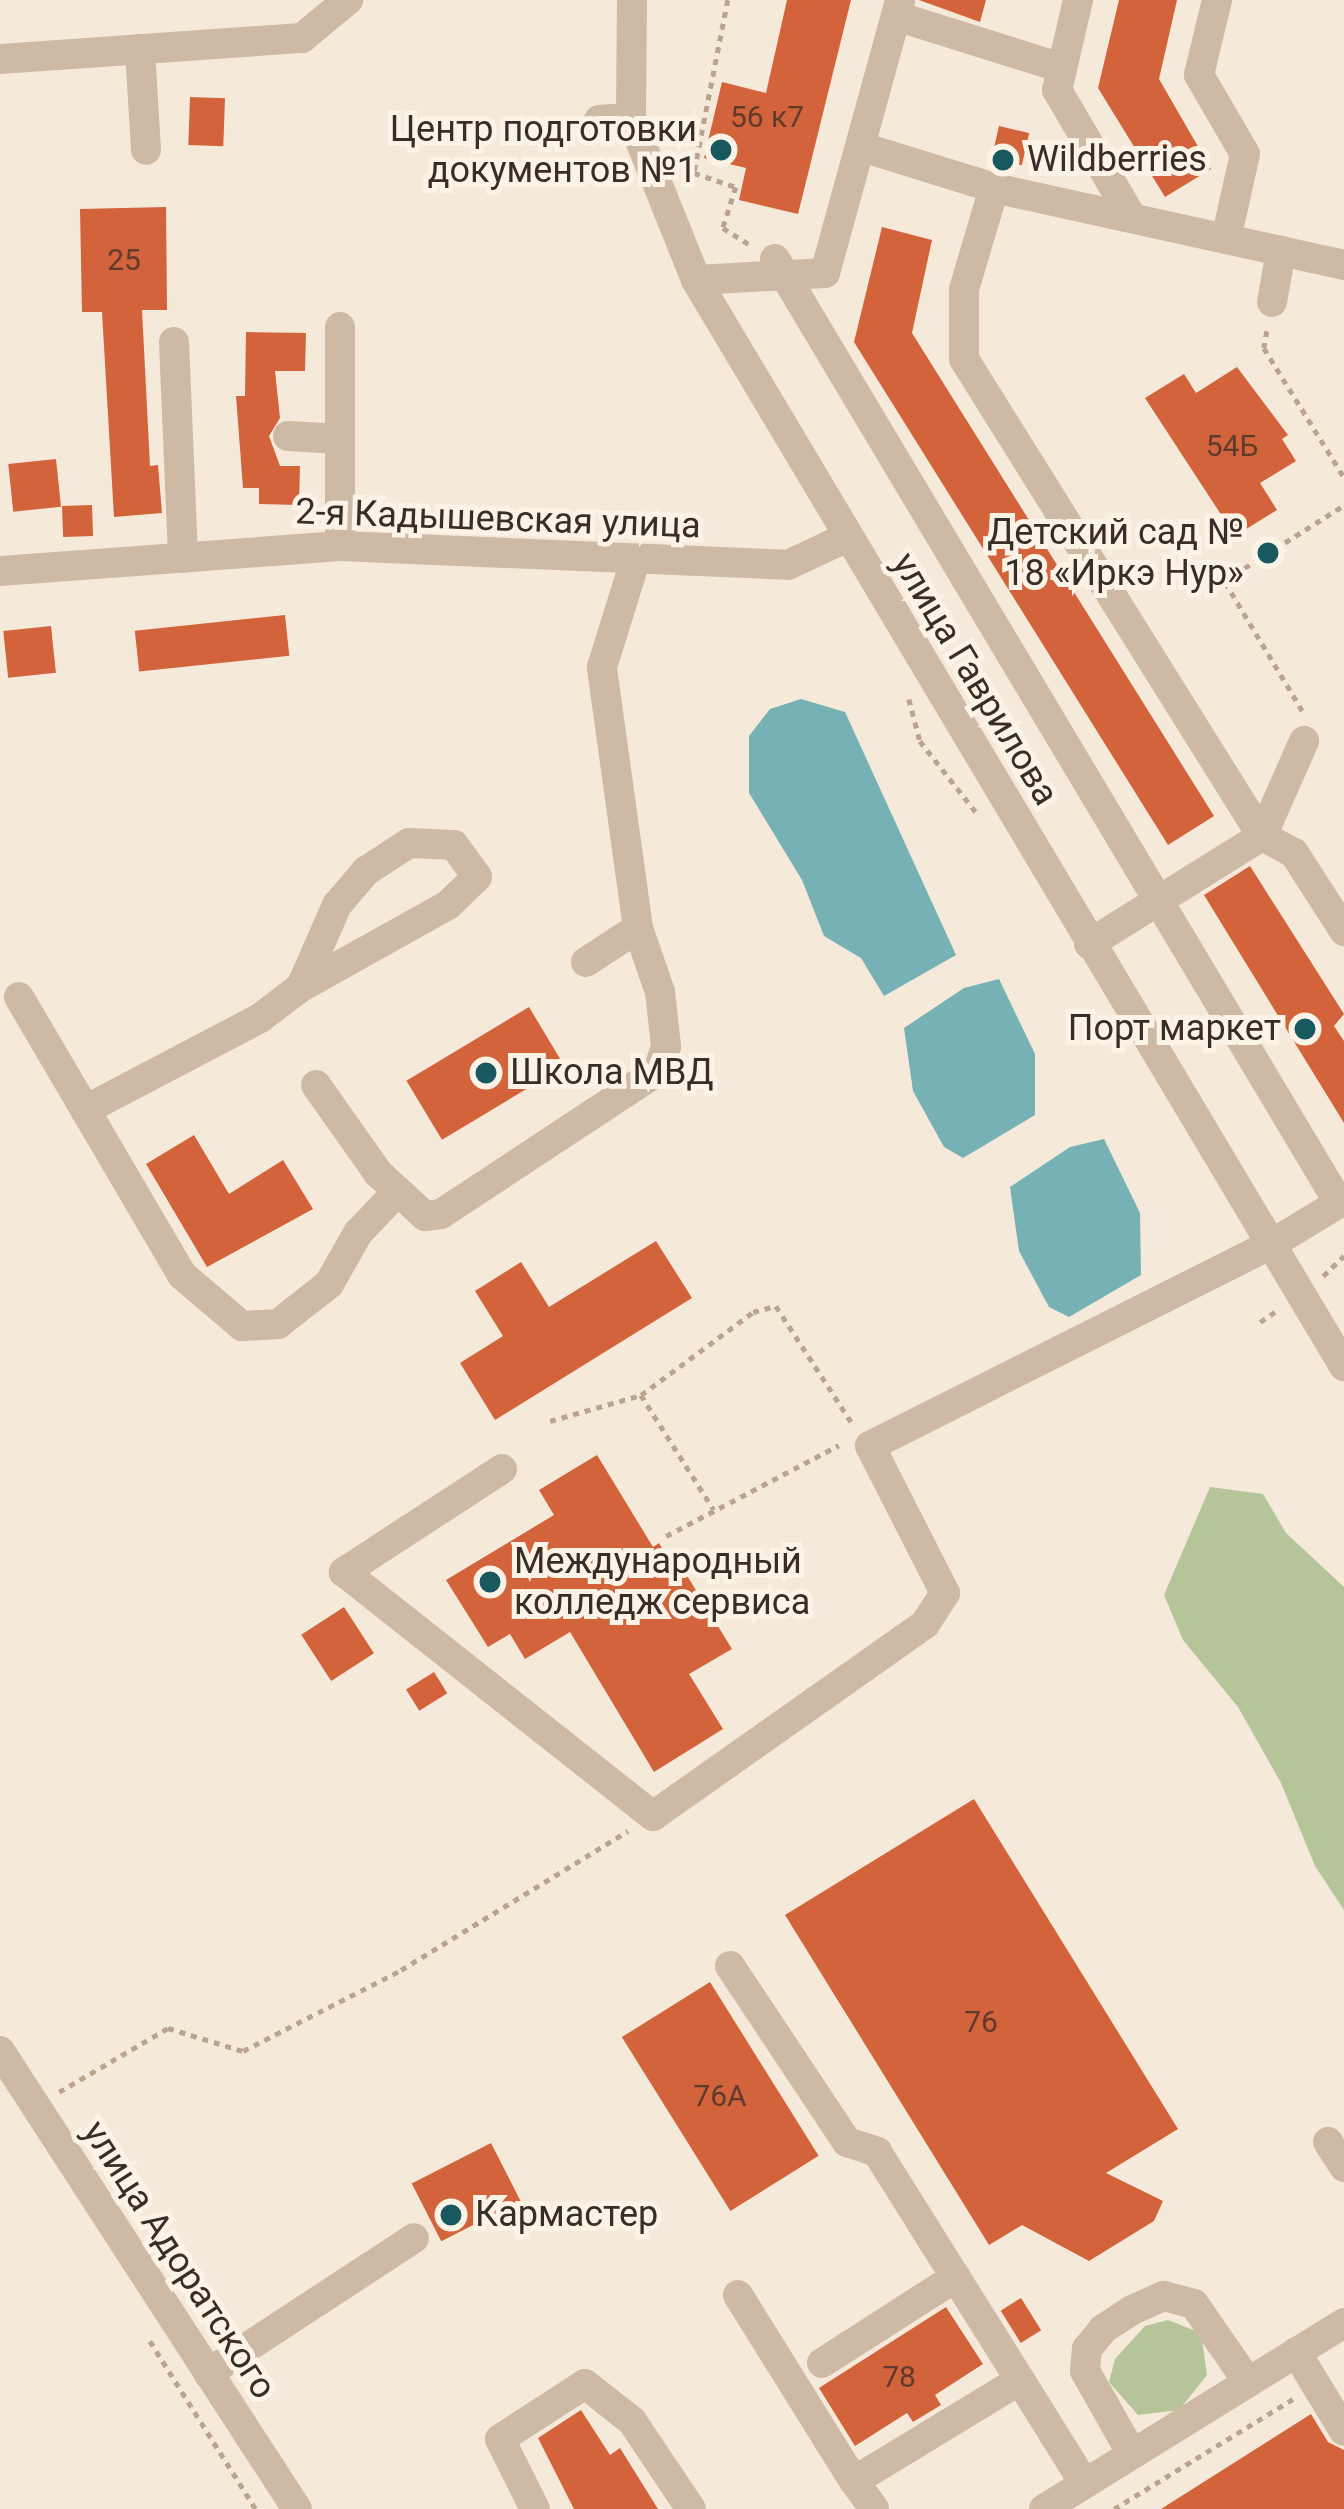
<!DOCTYPE html>
<html>
<head>
<meta charset="utf-8">
<style>
	body { margin:0 }
	#map { position:relative; width:1344px; height:2509px; overflow:hidden; background:#f5e9da; font-family:Roboto,sans-serif }
	div>[style] { position:absolute }
	[style*='--x'] { left:calc(var(--x)*1px); top:calc(var(--y)*1px); width:calc(var(--w)*1px); rotate:calc(var(--a)*1deg) }
	.green>* { inset:0; background:#b5c599 }
	.water>* { inset:0; background:#76b1b5 }
	.building>* { inset:0; background:#d3633a; transform-origin:0 0 }
	.path>* { height:4.5px; margin-top:-2.25px; transform-origin:0; background:repeating-linear-gradient(90deg,#baa38f 0 6px,transparent 0 12px) }
	.minor>* { height:30px; margin:-15px; padding:0 15px; transform-origin:15px; border-radius:15px; background:#ceb9a5 }
	.dots>* { width:33px; height:33px; translate:-50% -50%; box-sizing:border-box; border:6px solid #fcf3e7; border-radius:50% }
	span { translate:-50% -50%; white-space:nowrap; text-align:center; line-height:1.15; -webkit-text-stroke:10px #fcf3e7; paint-order:stroke }
	.number-label { font-size:30px; color:#603a2c }
	.number-label span { -webkit-text-stroke-width:0 }
	.poi-label { font-size:36px; color:#392d27 }
	.right { translate:-100% -50%; text-align:right }
	.left { translate:0 -50%; text-align:left }
	.street-label { font-size:36px; color:#392d27 }
</style>
</head>
<body>
<div id="map">
	<div class="green">
		<div style="clip-path:polygon(1210px 1487px,1263px 1494px,1286px 1533px,1344px 1587px,1344px 1910px,1315px 1866px,1281px 1783px,1238px 1707px,1183px 1640px,1164px 1595px)"></div>
		<div style="clip-path:polygon(1168px 2320px,1201px 2333px,1207px 2375px,1179px 2410px,1138px 2415px,1109px 2382px,1115px 2359px,1145px 2326px)"></div>
	</div>
	<div class="water">
		<div style="clip-path:polygon(801px 699px,845px 712px,956px 955px,884px 996px,861px 958px,824px 936px,802px 880px,749px 793px,749px 736px,770px 709px)"></div>
		<div style="clip-path:polygon(999px 979px,1035px 1054px,1035px 1115px,963px 1158px,944px 1147px,913px 1091px,904px 1028px,964px 988px)"></div>
		<div style="clip-path:polygon(1104px 1139px,1140px 1213px,1141px 1275px,1069px 1317px,1049px 1307px,1019px 1251px,1010px 1187px,1070px 1147px)"></div>
	</div>
	<div class="building">
		<div style="clip-path:polygon(787px 0,851px 0,798px 214px,739px 200px,746px 168px,704px 158px,722px 82px,766px 93px)"></div>
		<div style="clip-path:polygon(919px 0,986px 0,980px 22px)"></div>
		<div style="clip-path:polygon(1119px 0,1177px 0,1159px 79px,1211px 169px,1165px 197px,1098px 88px)"></div>
		<div style="left:190px;top:97px;width:35px;height:48px;rotate:2deg"></div>
		<div style="left:999px;top:126px;width:31px;height:33px;rotate:13deg"></div>
		<div style="clip-path:polygon(166px 207px,167px 310px,142px 310px,150px 466px,158px 465px,162px 513px,114px 517px,102px 312px,82px 312px,80px 209px)"></div>
		<div style="clip-path:polygon(882px 227px,932px 240px,912px 333px,1214px 816px,1168px 845px,854px 342px)"></div>
		<div style="clip-path:polygon(246px 332px,306px 333px,305px 371px,275px 371px,280px 418px,269px 436px,280px 466px,300px 466px,299px 505px,259px 504px,259px 488px,243px 488px,236px 396px,245px 396px)"></div>
		<div style="clip-path:polygon(1237px 367px,1288px 435px,1282px 439px,1296px 461px,1260px 483px,1277px 510px,1235px 536px,1145px 398px,1184px 374px,1196px 393px)"></div>
		<div style="left:56px;top:459px;width:48px;height:48px;rotate:84deg"></div>
		<div style="left:92px;top:505px;width:31px;height:30px;rotate:88deg"></div>
		<div style="left:285px;top:615px;width:41px;height:151px;rotate:84deg"></div>
		<div style="left:51px;top:626px;width:47px;height:48px;rotate:84deg"></div>
		<div style="clip-path:polygon(1250px 866px,1344px 1014px,1334px 1026px,1344px 1041px,1344px 1123px,1204px 895px)"></div>
		<div style="left:529px;top:1007px;width:69px;height:143px;rotate:59deg"></div>
		<div style="clip-path:polygon(194px 1135px,229px 1194px,283px 1160px,313px 1209px,207px 1267px,146px 1164px)"></div>
		<div style="clip-path:polygon(656px 1241px,692px 1298px,495px 1420px,460px 1363px,503px 1336px,475px 1291px,521px 1262px,549px 1307px)"></div>
		<div style="clip-path:polygon(597px 1455px,653px 1547px,659px 1543px,677px 1573px,683px 1569px,732px 1649px,689px 1674px,723px 1729px,654px 1772px,570px 1632px,525px 1659px,510px 1634px,488px 1647px,446px 1580px,554px 1515px,539px 1490px)"></div>
		<div style="left:344px;top:1607px;width:55px;height:51px;rotate:57deg"></div>
		<div style="left:434px;top:1672px;width:25px;height:33px;rotate:58deg"></div>
		<div style="clip-path:polygon(974px 1799px,1178px 2129px,1106px 2173px,1163px 2201px,1154px 2221px,1089px 2261px,1022px 2225px,989px 2245px,785px 1915px)"></div>
		<div style="left:710px;top:1982px;width:205px;height:104px;rotate:58deg"></div>
		<div style="left:491px;top:2143px;width:65px;height:89px;rotate:63deg"></div>
		<div style="left:1021px;top:2298px;width:38px;height:24px;rotate:58deg"></div>
		<div style="clip-path:polygon(946px 2307px,983px 2364px,935px 2395px,941px 2405px,913px 2422px,907px 2413px,855px 2446px,819px 2388px)"></div>
		<div style="clip-path:polygon(581px 2410px,610px 2455px,620px 2448px,658px 2509px,574px 2509px,538px 2438px)"></div>
		<div style="clip-path:polygon(1311px 2414px,1328px 2442px,1344px 2450px,1344px 2509px,1161px 2509px)"></div>
	</div>
	<div class="path">
		<div style="--x:728;--y:0;--w:176;--a:101.1"></div>
		<div style="--x:694;--y:173;--w:44;--a:18.4"></div>
		<div style="--x:736;--y:187;--w:43;--a:107.6"></div>
		<div style="--x:723;--y:228;--w:31;--a:32"></div>
		<div style="--x:1267;--y:331;--w:17;--a:100"></div>
		<div style="--x:1264;--y:348;--w:152;--a:58.2"></div>
		<div style="--x:909;--y:699;--w:43;--a:75.3"></div>
		<div style="--x:920;--y:741;--w:95;--a:51.8"></div>
		<div style="--x:1302;--y:711;--w:152;--a:-121"></div>
		<div style="--x:1224;--y:581;--w:142;--a:-32.3"></div>
		<div style="--x:1323;--y:1276;--w:29;--a:-44"></div>
		<div style="--x:1260;--y:1322;--w:18;--a:-34"></div>
		<div style="--x:641;--y:1395;--w:139;--a:-36.5"></div>
		<div style="--x:753;--y:1312;--w:24;--a:-15"></div>
		<div style="--x:776;--y:1306;--w:140;--a:57"></div>
		<div style="--x:550;--y:1421;--w:95;--a:-15.9"></div>
		<div style="--x:641;--y:1395;--w:136;--a:57.6"></div>
		<div style="--x:666;--y:1536;--w:195;--a:-27.7"></div>
		<div style="--x:59;--y:2092;--w:126;--a:-30.4"></div>
		<div style="--x:168;--y:2028;--w:78;--a:17"></div>
		<div style="--x:243;--y:2051;--w:178;--a:-27.1"></div>
		<div style="--x:401;--y:1970;--w:266;--a:-31.5"></div>
		<div style="--x:150;--y:2341;--w:199;--a:57.8"></div>
		<div style="--x:1114;--y:2509;--w:210;--a:-31.6"></div>
	</div>
	<div class="minor">
		<div style="--x:632;--y:0;--w:118;--a:90.5"></div>
		<div style="--x:631;--y:118;--w:175;--a:68.1"></div>
		<div style="--x:696;--y:280;--w:1265;--a:59.18"></div>
		<div style="--x:1078;--y:0;--w:92;--a:103.1"></div>
		<div style="--x:1057;--y:90;--w:148;--a:59.6"></div>
		<div style="--x:1217;--y:0;--w:77;--a:103.5"></div>
		<div style="--x:1199;--y:75;--w:91;--a:59.8"></div>
		<div style="--x:1245;--y:154;--w:87;--a:102.6"></div>
		<div style="--x:896;--y:16;--w:174;--a:17.4"></div>
		<div style="--x:140;--y:49;--w:101;--a:86.6"></div>
		<div style="--x:0;--y:59;--w:303;--a:-4"></div>
		<div style="--x:302;--y:38;--w:60;--a:-39.6"></div>
		<div style="--x:599;--y:120;--w:32;--a:-4"></div>
		<div style="--x:865;--y:148;--w:135;--a:17.2"></div>
		<div style="--x:994;--y:188;--w:358;--a:12.4"></div>
		<div style="--x:994;--y:188;--w:105;--a:106.5"></div>
		<div style="--x:964;--y:289;--w:70;--a:90"></div>
		<div style="--x:964;--y:359;--w:562;--a:58.01"></div>
		<div style="--x:775;--y:259;--w:1100;--a:59.14"></div>
		<div style="--x:696;--y:280;--w:129;--a:-3.1"></div>
		<div style="--x:825;--y:273;--w:283;--a:-74.6"></div>
		<div style="--x:1272;--y:302;--w:52;--a:-80"></div>
		<div style="--x:340;--y:327;--w:219;--a:90"></div>
		<div style="--x:174;--y:342;--w:216;--a:87.6"></div>
		<div style="--x:288;--y:436;--w:52;--a:3.3"></div>
		<div style="--x:0;--y:571;--w:341;--a:-4.2"></div>
		<div style="--x:340;--y:546;--w:448;--a:2.4"></div>
		<div style="--x:788;--y:565;--w:63;--a:-25.3"></div>
		<div style="--x:1262;--y:836;--w:104;--a:-66.1"></div>
		<div style="--x:1089;--y:944;--w:204;--a:-32"></div>
		<div style="--x:1262;--y:836;--w:36;--a:28"></div>
		<div style="--x:1294;--y:853;--w:93;--a:57.3"></div>
		<div style="--x:586;--y:962;--w:62;--a:-33.2"></div>
		<div style="--x:638;--y:928;--w:263;--a:-97.9"></div>
		<div style="--x:602;--y:667;--w:108;--a:-72.7"></div>
		<div style="--x:19;--y:997;--w:322;--a:59.6"></div>
		<div style="--x:182;--y:1275;--w:79;--a:40.4"></div>
		<div style="--x:242;--y:1326;--w:36;--a:-3"></div>
		<div style="--x:278;--y:1324;--w:65;--a:-38.1"></div>
		<div style="--x:329;--y:1284;--w:59;--a:-60.4"></div>
		<div style="--x:358;--y:1233;--w:57;--a:-46.4"></div>
		<div style="--x:316;--y:1085;--w:108;--a:54.8"></div>
		<div style="--x:378;--y:1173;--w:64;--a:42.5"></div>
		<div style="--x:425;--y:1216;--w:16;--a:-7"></div>
		<div style="--x:441;--y:1214;--w:260;--a:-33.4"></div>
		<div style="--x:658;--y:1071;--w:26;--a:-72"></div>
		<div style="--x:666;--y:1046;--w:54;--a:-96.3"></div>
		<div style="--x:660;--y:992;--w:68;--a:-109"></div>
		<div style="--x:85;--y:1110;--w:198;--a:-27.7"></div>
		<div style="--x:260;--y:1018;--w:51;--a:-37.1"></div>
		<div style="--x:301;--y:987;--w:90;--a:-66.3"></div>
		<div style="--x:337;--y:905;--w:45;--a:-49.5"></div>
		<div style="--x:366;--y:871;--w:51;--a:-33.1"></div>
		<div style="--x:409;--y:843;--w:45;--a:2.5"></div>
		<div style="--x:454;--y:845;--w:39;--a:54"></div>
		<div style="--x:477;--y:877;--w:40;--a:136"></div>
		<div style="--x:448;--y:905;--w:168;--a:150.8"></div>
		<div style="--x:502;--y:1469;--w:189;--a:146.9"></div>
		<div style="--x:344;--y:1572;--w:394;--a:38.3"></div>
		<div style="--x:653;--y:1816;--w:333;--a:-35.2"></div>
		<div style="--x:925;--y:1624;--w:37;--a:-57"></div>
		<div style="--x:945;--y:1593;--w:165;--a:-117"></div>
		<div style="--x:870;--y:1446;--w:448;--a:-26.7"></div>
		<div style="--x:1270;--y:1245;--w:87;--a:-31.3"></div>
		<div style="--x:730;--y:1966;--w:211;--a:56.4"></div>
		<div style="--x:847;--y:2142;--w:32;--a:18"></div>
		<div style="--x:877;--y:2152;--w:269;--a:57.9"></div>
		<div style="--x:0;--y:2051;--w:546;--a:57.04"></div>
		<div style="--x:1328;--y:2142;--w:30;--a:57"></div>
		<div style="--x:738;--y:2295;--w:219;--a:58.1"></div>
		<div style="--x:854;--y:2481;--w:194;--a:-31.3"></div>
		<div style="--x:1020;--y:2380;--w:121;--a:58.1"></div>
		<div style="--x:1296;--y:2352;--w:92;--a:58.7"></div>
		<div style="--x:822;--y:2363;--w:159;--a:-32.7"></div>
		<div style="--x:208;--y:2373;--w:246;--a:-33.2"></div>
		<div style="--x:1132;--y:2454;--w:95;--a:-119.5"></div>
		<div style="--x:1085;--y:2371;--w:22;--a:-85"></div>
		<div style="--x:1087;--y:2349;--w:26;--a:-51"></div>
		<div style="--x:1103;--y:2329;--w:35;--a:-33"></div>
		<div style="--x:1132;--y:2310;--w:35;--a:-24"></div>
		<div style="--x:1164;--y:2296;--w:31;--a:15"></div>
		<div style="--x:1194;--y:2304;--w:95;--a:55.3"></div>
		<div style="--x:854;--y:2481;--w:34;--a:54"></div>
		<div style="--x:535;--y:2509;--w:78;--a:-116.6"></div>
		<div style="--x:500;--y:2439;--w:101;--a:-32.9"></div>
		<div style="--x:585;--y:2384;--w:60;--a:38.2"></div>
		<div style="--x:632;--y:2421;--w:106;--a:56.2"></div>
		<div style="--x:1044;--y:2509;--w:353;--a:-31.8"></div>
	</div>
	<div class="dots">
		<div style="left:721px;top:150px;background:#18595f"></div>
		<div style="left:1003px;top:160px;background:#18595f"></div>
		<div style="left:1268px;top:553px;background:#18595f"></div>
		<div style="left:1305px;top:1029px;background:#18595f"></div>
		<div style="left:486px;top:1073px;background:#18595f"></div>
		<div style="left:490px;top:1582px;background:#18595f"></div>
		<div style="left:451px;top:2215px;background:#18595f"></div>
	</div>
	<div class="number-label">
		<span style="left:767px;top:117px">56 к7</span>
		<span style="left:124px;top:260px">25</span>
		<span style="left:1232px;top:446px">54Б</span>
		<span style="left:981px;top:2022px">76</span>
		<span style="left:720px;top:2096px">76А</span>
		<span style="left:899px;top:2377px">78</span>
	</div>
	<div class="poi-label">
		<span class="right" style="left:697px;top:150px">Центр подготовки<br>документов №1</span>
		<span class="left" style="left:1027px;top:160px">Wildberries</span>
		<span class="right" style="left:1244px;top:553px">Детский сад №<br>18 «Иркэ Нур»</span>
		<span class="right" style="left:1281px;top:1029px">Порт маркет</span>
		<span class="left" style="left:510px;top:1073px">Школа МВД</span>
		<span class="left" style="left:514px;top:1582px">Международный<br>колледж сервиса</span>
		<span class="left" style="left:475px;top:2215px">Кармастер</span>
	</div>
	<div class="street-label">
		<span style="left:498px;top:519px;rotate:2deg">2-я Кадышевская улица</span>
		<span style="left:975px;top:679px;rotate:59deg">улица Гаврилова</span>
		<span style="left:179px;top:2260px;rotate:57deg">улица Адоратского</span>
	</div>
</div>
</body>
</html>
